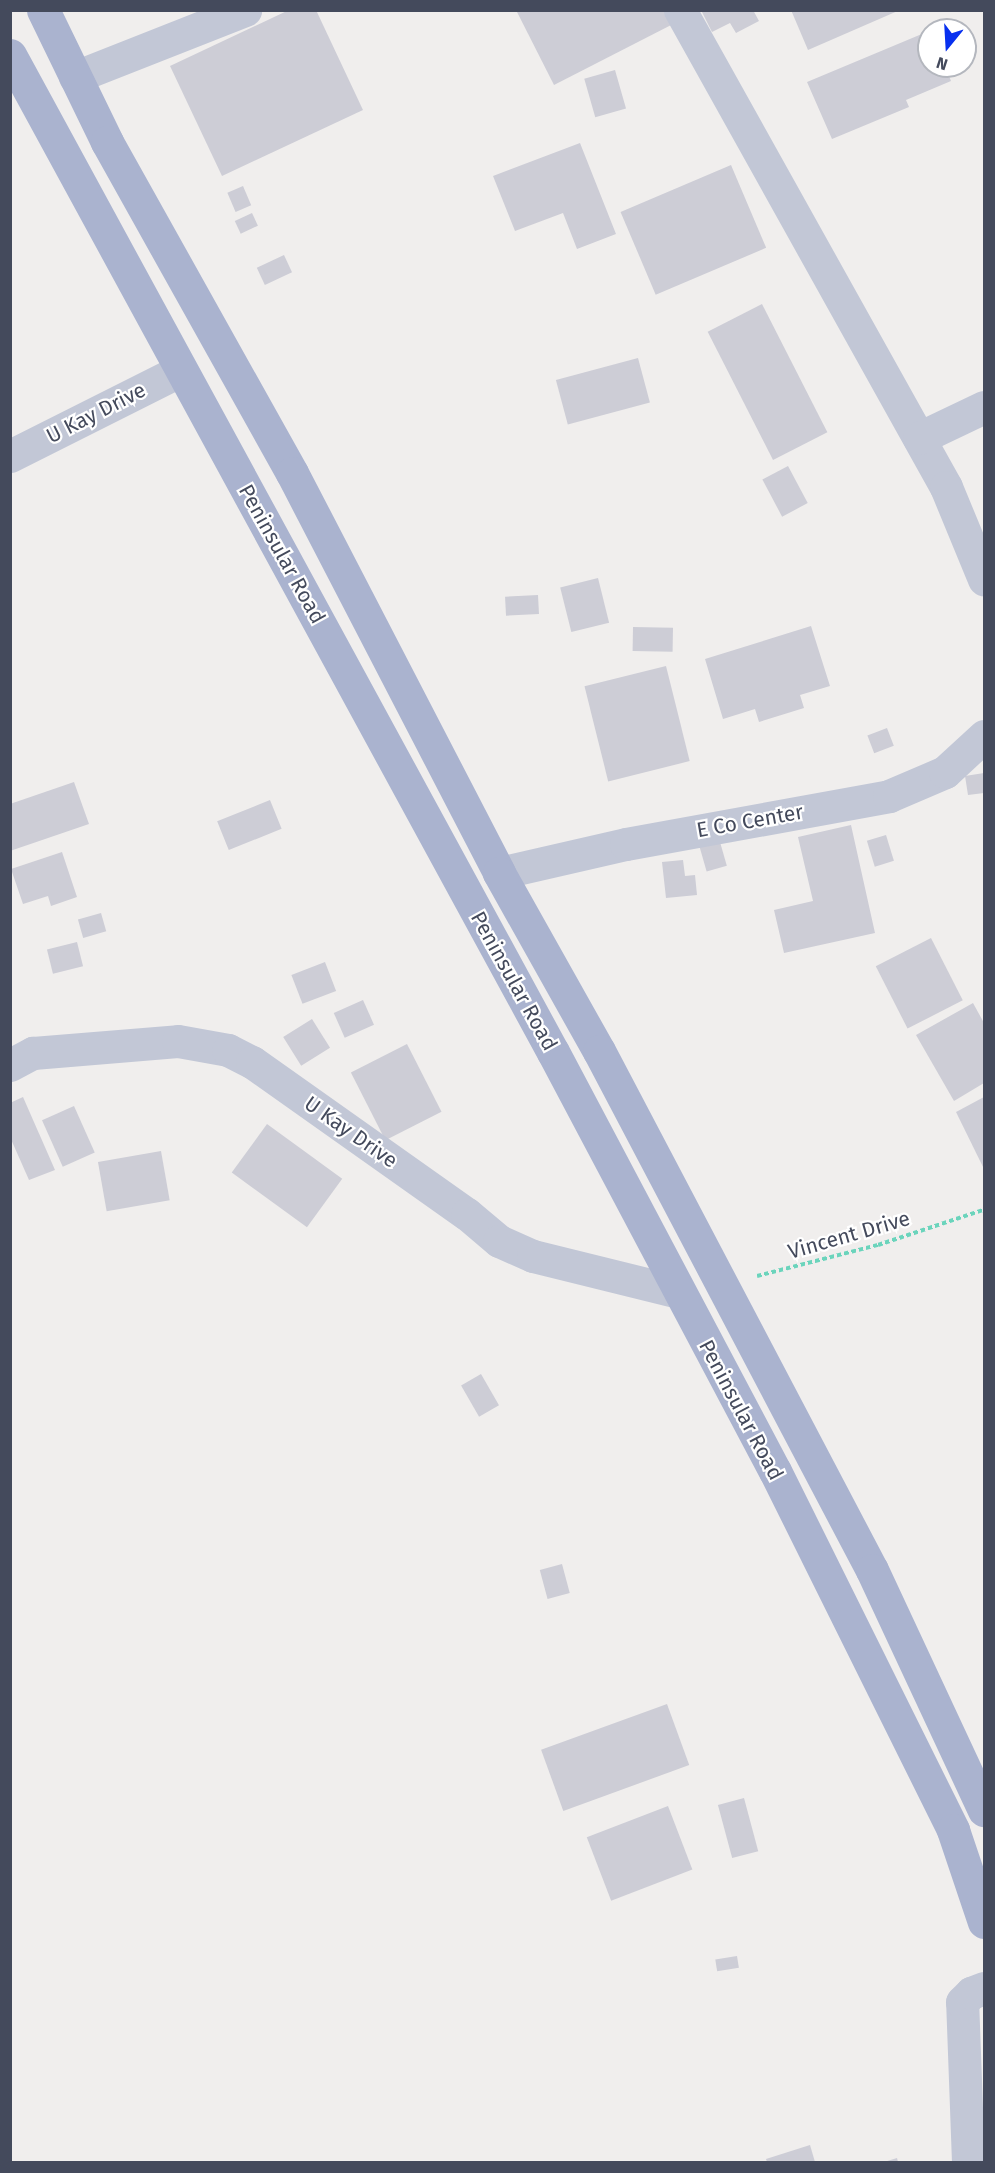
<!DOCTYPE html>
<html>
<head>
<meta charset="utf-8">
<style>
	body { margin:0 }
	#map { position:relative; width:995px; height:2173px; overflow:hidden; background:#f0eeed; font-family:"Fira Sans",sans-serif }
	div>[style] { position:absolute }
	[style*='--x'] { left:calc(var(--x)*1px); top:calc(var(--y)*1px); width:calc(var(--w)*1px); rotate:calc(var(--a)*1deg) }
	.building>* { inset:0; background:#cdcdd6; transform-origin:0 0 }
	.path>* { height:4px; margin-top:-2px; transform-origin:0; background:repeating-linear-gradient(90deg,#6bd4bc 0 4.5px,transparent 0 7.5px) }
	.minor>* { height:33px; margin:-16.5px; padding:0 16.5px; transform-origin:16.5px; border-radius:16.5px; background:#c2c7d6 }
	.major>* { height:33px; margin:-16.5px; padding:0 16.5px; transform-origin:16.5px; border-radius:16.5px; background:#aab3cf }
	span { translate:-50% -50%; white-space:nowrap; text-align:center; line-height:1.15; -webkit-text-stroke:4.5px #fff; paint-order:stroke }
	.street-label { font-size:21px; color:#444a5c }
	.frame { position:absolute; inset:0; border:12px solid #444a5c; pointer-events:none }
	.north { position:absolute; left:917px; top:18px; width:60px; height:60px; box-sizing:border-box; background:#fff; border:2px solid #b4b7be; border-radius:50%; rotate:198deg; font-size:16px; font-weight:700; line-height:24px; text-align:center; color:#444a5c }
	.north::after { content:''; display:block; margin:auto; width:21px; height:27px; background:#0830ef; clip-path:polygon(50% 0,100% 100%,50% 72%,0 100%) }
</style>
</head>
<body>
<div id="map">
	<div class="building">
		<div style="clip-path:polygon(289px 10px,316px 10px,363px 110px,222px 176px,170px 66px)"></div>
		<div style="clip-path:polygon(516px 10px,671px 10px,677px 22px,554px 85px)"></div>
		<div style="clip-path:polygon(701px 10px,753px 10px,759px 21px,736px 33px,730px 23px,712px 32px)"></div>
		<div style="clip-path:polygon(791px 10px,900px 10px,808px 50px)"></div>
		<div style="clip-path:polygon(929px 31px,929px 66px,945px 66px,951px 81px,906px 100px,909px 107px,832px 139px,807px 82px)"></div>
		<div style="left:615px;top:70px;width:40px;height:32px;rotate:74deg"></div>
		<div style="clip-path:polygon(580px 143px,616px 234px,577px 249px,563px 213px,515px 231px,493px 176px)"></div>
		<div style="left:731px;top:165px;width:90px;height:120px;rotate:67deg"></div>
		<div style="left:243px;top:186px;width:21px;height:17px;rotate:67deg"></div>
		<div style="left:252px;top:213px;width:14px;height:19px;rotate:65deg"></div>
		<div style="left:284px;top:255px;width:19px;height:30px;rotate:65deg"></div>
		<div style="left:762px;top:304px;width:144px;height:61px;rotate:63deg"></div>
		<div style="left:638px;top:358px;width:46px;height:85px;rotate:75deg"></div>
		<div style="left:788px;top:466px;width:42px;height:29px;rotate:62deg"></div>
		<div style="left:598px;top:578px;width:46px;height:39px;rotate:76deg"></div>
		<div style="left:538px;top:595px;width:19px;height:33px;rotate:87deg"></div>
		<div style="clip-path:polygon(811px 626px,830px 686px,800px 695px,804px 708px,759px 722px,755px 709px,723px 719px,705px 659px)"></div>
		<div style="left:633px;top:627px;width:40px;height:24px;rotate:1deg"></div>
		<div style="left:666px;top:666px;width:98px;height:84px;rotate:76deg"></div>
		<div style="left:887px;top:728px;width:19px;height:21px;rotate:69deg"></div>
		<div style="clip-path:polygon(984px 773px,984px 793px,968px 795px,965px 776px)"></div>
		<div style="clip-path:polygon(74px 782px,89px 824px,10px 851px,10px 804px)"></div>
		<div style="left:270px;top:800px;width:31px;height:57px;rotate:68deg"></div>
		<div style="clip-path:polygon(851px 825px,875px 933px,784px 953px,774px 910px,813px 901px,798px 837px)"></div>
		<div style="left:718px;top:835px;width:32px;height:21px;rotate:74deg"></div>
		<div style="left:886px;top:835px;width:27px;height:20px;rotate:73deg"></div>
		<div style="clip-path:polygon(62px 852px,77px 897px,51px 906px,48px 896px,23px 904px,11px 869px)"></div>
		<div style="clip-path:polygon(683px 860px,685px 876px,695px 875px,697px 895px,666px 898px,662px 862px)"></div>
		<div style="left:101px;top:913px;width:19px;height:24px;rotate:74deg"></div>
		<div style="left:931px;top:938px;width:70px;height:62px;rotate:63deg"></div>
		<div style="left:77px;top:942px;width:25px;height:31px;rotate:76deg"></div>
		<div style="left:325px;top:962px;width:31px;height:36px;rotate:69deg"></div>
		<div style="left:363px;top:1000px;width:27px;height:32px;rotate:66deg"></div>
		<div style="clip-path:polygon(973px 1003px,984px 1023px,984px 1083px,954px 1101px,916px 1035px)"></div>
		<div style="left:312px;top:1019px;width:34px;height:34px;rotate:58deg"></div>
		<div style="left:407px;top:1044px;width:76px;height:63px;rotate:63deg"></div>
		<div style="clip-path:polygon(23px 1097px,55px 1170px,29px 1180px,10px 1137px,10px 1103px)"></div>
		<div style="clip-path:polygon(984px 1097px,984px 1169px,956px 1112px)"></div>
		<div style="left:74px;top:1106px;width:51px;height:35px;rotate:66deg"></div>
		<div style="left:267px;top:1124px;width:93px;height:60px;rotate:36deg"></div>
		<div style="left:161px;top:1151px;width:50px;height:64px;rotate:80deg"></div>
		<div style="left:481px;top:1374px;width:36px;height:23px;rotate:60deg"></div>
		<div style="left:562px;top:1564px;width:30px;height:23px;rotate:75deg"></div>
		<div style="left:667px;top:1704px;width:65px;height:134px;rotate:70deg"></div>
		<div style="left:744px;top:1798px;width:55px;height:27px;rotate:75deg"></div>
		<div style="left:668px;top:1806px;width:68px;height:87px;rotate:69deg"></div>
		<div style="left:737px;top:1956px;width:12px;height:22px;rotate:81deg"></div>
		<div style="clip-path:polygon(810px 2145px,815px 2162px,767px 2162px,766px 2159px)"></div>
		<div style="clip-path:polygon(897px 2158px,898px 2162px,884px 2162px)"></div>
	</div>
	<div class="path">
		<div style="--x:757;--y:1276;--w:125;--a:-14.4"></div>
		<div style="--x:878;--y:1245;--w:111;--a:-18.4"></div>
	</div>
	<div class="minor">
		<div style="--x:680;--y:10;--w:546;--a:60.85"></div>
		<div style="--x:946;--y:487;--w:100;--a:67.6"></div>
		<div style="--x:75;--y:77;--w:183;--a:-21.5"></div>
		<div style="--x:919;--y:438;--w:72;--a:-25.5"></div>
		<div style="--x:10;--y:456;--w:191;--a:-26.7"></div>
		<div style="--x:499;--y:873;--w:130;--a:-12.9"></div>
		<div style="--x:626;--y:844;--w:267;--a:-10.3"></div>
		<div style="--x:889;--y:796;--w:61;--a:-23.2"></div>
		<div style="--x:945;--y:772;--w:53;--a:-42.7"></div>
		<div style="--x:10;--y:1065;--w:26;--a:-28"></div>
		<div style="--x:33;--y:1053;--w:145;--a:-4.7"></div>
		<div style="--x:178;--y:1041;--w:51;--a:10.2"></div>
		<div style="--x:228;--y:1050;--w:27;--a:27"></div>
		<div style="--x:252;--y:1062;--w:263;--a:35.3"></div>
		<div style="--x:467;--y:1214;--w:42;--a:40.2"></div>
		<div style="--x:499;--y:1241;--w:37;--a:24"></div>
		<div style="--x:533;--y:1256;--w:149;--a:13.9"></div>
		<div style="--x:968;--y:2162;--w:160;--a:-92.1"></div>
		<div style="--x:962;--y:2002;--w:13;--a:-45"></div>
		<div style="--x:971;--y:1993;--w:14;--a:-21"></div>
	</div>
	<div class="major">
		<div style="--x:43;--y:10;--w:147;--a:64.1"></div>
		<div style="--x:107;--y:142;--w:379;--a:60.8"></div>
		<div style="--x:292;--y:473;--w:450;--a:62.6"></div>
		<div style="--x:499;--y:873;--w:204;--a:60.7"></div>
		<div style="--x:599;--y:1051;--w:586;--a:62.26"></div>
		<div style="--x:872;--y:1570;--w:265;--a:65"></div>
		<div style="--x:10;--y:55;--w:1135;--a:61.43"></div>
		<div style="--x:553;--y:1052;--w:474;--a:62.1"></div>
		<div style="--x:775;--y:1471;--w:401;--a:63.6"></div>
		<div style="--x:953;--y:1830;--w:97;--a:71.4"></div>
	</div>
	<div class="street-label">
		<span style="left:96px;top:413px;rotate:-27deg">U Kay Drive</span>
		<span style="left:282px;top:554px;rotate:61deg">Peninsular Road</span>
		<span style="left:750px;top:821px;rotate:-10deg">E Co Center</span>
		<span style="left:514px;top:981px;rotate:61deg">Peninsular Road</span>
		<span style="left:351px;top:1132px;rotate:35deg">U Kay Drive</span>
		<span style="left:849px;top:1235px;rotate:-16deg">Vincent Drive</span>
		<span style="left:741px;top:1410px;rotate:62deg">Peninsular Road</span>
	</div>
	<div class="frame"></div>
	<div class="north">N</div>
</div>
</body>
</html>
